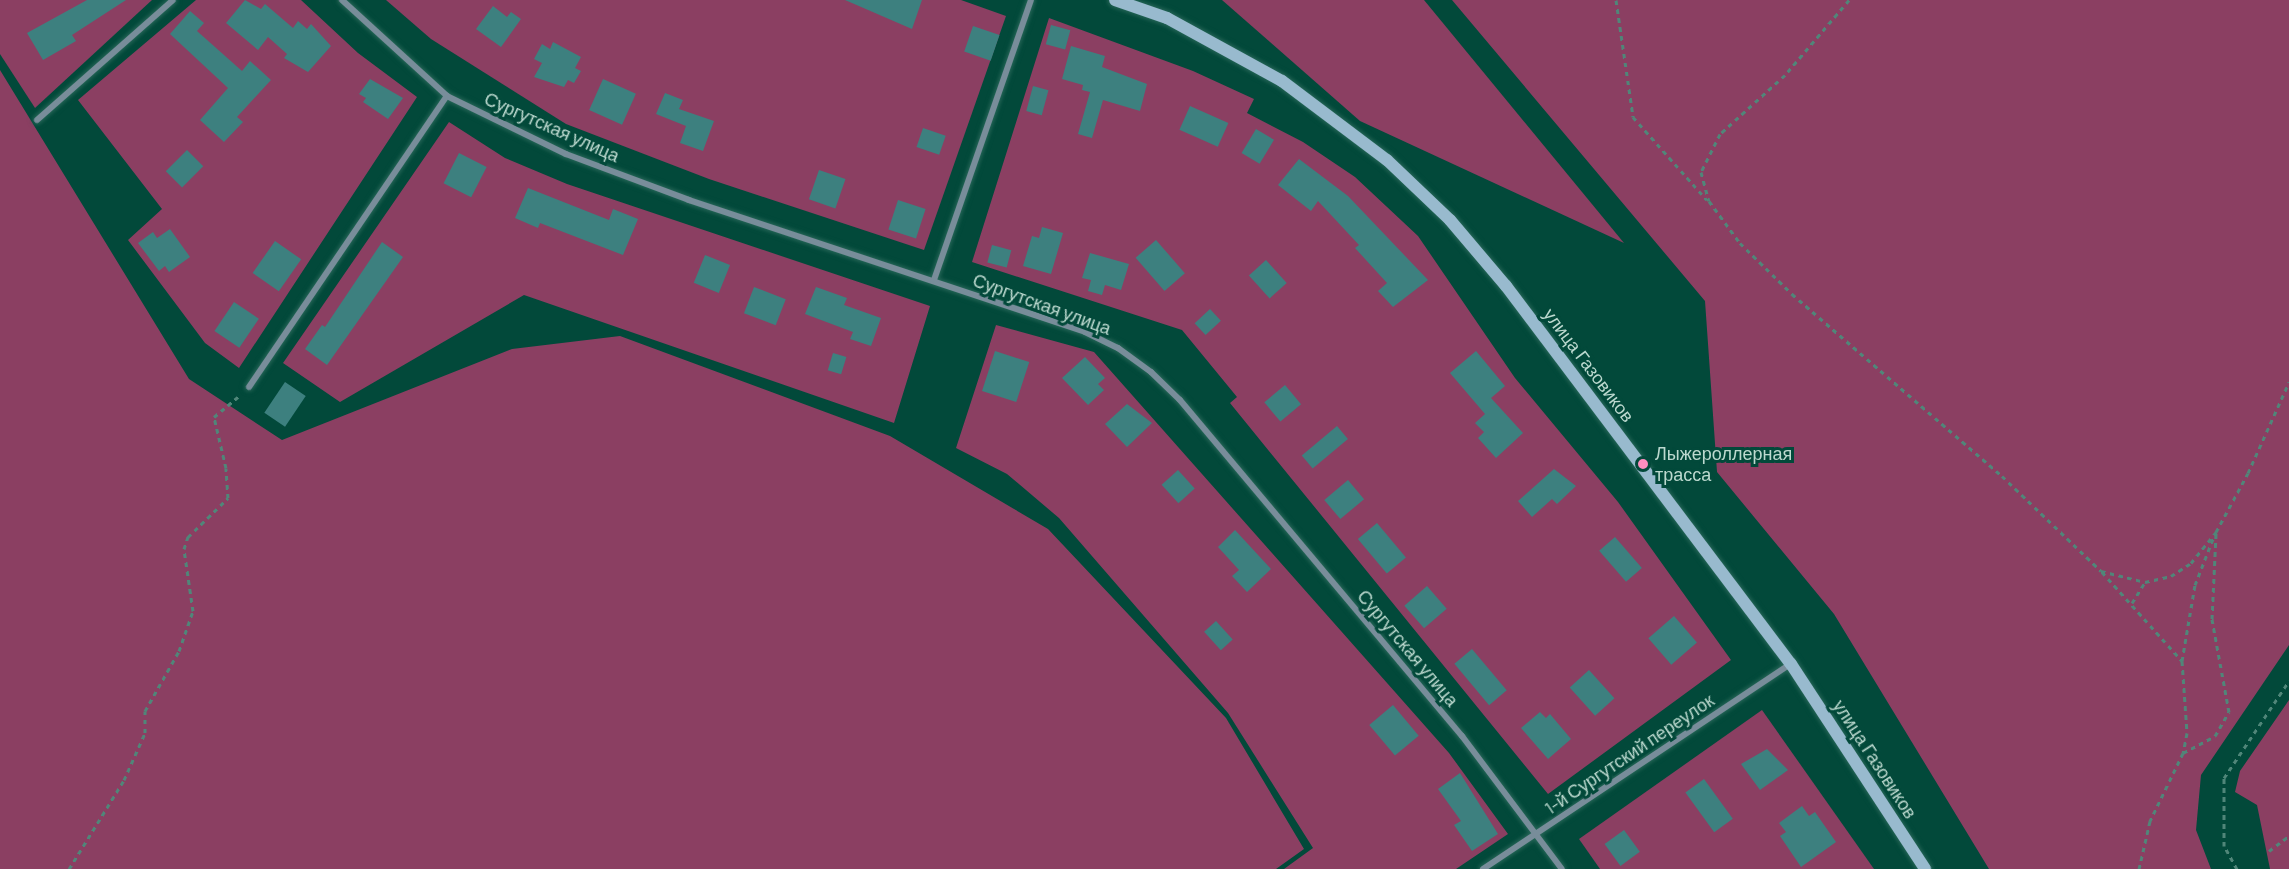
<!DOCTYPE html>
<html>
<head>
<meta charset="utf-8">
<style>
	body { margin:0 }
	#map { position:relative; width:2289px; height:869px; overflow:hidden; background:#02493a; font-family:Barlow,sans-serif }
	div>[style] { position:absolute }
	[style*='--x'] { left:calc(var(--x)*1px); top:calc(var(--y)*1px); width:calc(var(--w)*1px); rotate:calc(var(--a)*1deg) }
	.green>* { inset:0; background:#8b3f62 }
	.building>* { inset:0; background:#3d807f; transform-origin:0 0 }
	.path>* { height:3px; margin-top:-1.5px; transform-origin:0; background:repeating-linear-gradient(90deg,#508679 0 4.5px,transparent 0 9px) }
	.roads { filter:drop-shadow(0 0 2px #276658) drop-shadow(0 0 2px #276658) }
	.street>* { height:6px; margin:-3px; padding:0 3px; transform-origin:3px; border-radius:3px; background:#788d9a }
	.secondary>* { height:12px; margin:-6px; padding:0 6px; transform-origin:6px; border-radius:6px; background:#98bace }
	.dots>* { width:16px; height:16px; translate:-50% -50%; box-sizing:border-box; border:3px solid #02493a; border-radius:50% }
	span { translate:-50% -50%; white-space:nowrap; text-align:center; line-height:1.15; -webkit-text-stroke:6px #02493a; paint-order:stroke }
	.street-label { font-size:18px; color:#bcd9cf }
	.poi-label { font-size:18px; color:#bcd9cf }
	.left { translate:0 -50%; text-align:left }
</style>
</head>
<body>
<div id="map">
	<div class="green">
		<div style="clip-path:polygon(0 0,152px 0,35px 108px,0 54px)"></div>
		<div style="clip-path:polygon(196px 0,301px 0,358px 53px,417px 97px,239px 368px,205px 343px,128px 240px,162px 209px,78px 100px)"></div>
		<div style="clip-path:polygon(386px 0,961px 0,1006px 16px,924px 250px,709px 179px,566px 124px,431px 39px)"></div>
		<div style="clip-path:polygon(1222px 0,1424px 0,1624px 243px,1360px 121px)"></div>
		<div style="clip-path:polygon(1452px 0,2289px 0,2289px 645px,2201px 775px,2196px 830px,2211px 869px,1989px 869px,1834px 614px,1717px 472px,1705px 301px)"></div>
		<div style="clip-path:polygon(1049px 18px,1193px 71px,1254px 99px,1247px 113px,1303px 142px,1355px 177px,1418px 236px,1515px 378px,1618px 502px,1731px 660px,1548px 794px,1230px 403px,1237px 397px,1182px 330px,972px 262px)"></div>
		<div style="clip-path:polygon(0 70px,189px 379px,282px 440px,512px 349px,620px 336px,890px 436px,1048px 529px,1226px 718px,1304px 849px,1276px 869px,0 869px)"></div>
		<div style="clip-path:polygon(449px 122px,505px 158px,567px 184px,930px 306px,894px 423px,524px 295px,340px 402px,283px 363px)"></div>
		<div style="clip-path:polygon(996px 325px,1094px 352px,1449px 753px,1508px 834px,1456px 869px,1284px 869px,1313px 848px,1228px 713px,1059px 518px,1007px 474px,956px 448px)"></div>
		<div style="clip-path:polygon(2289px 700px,2289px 869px,2270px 869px,2257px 805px,2235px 792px,2240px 771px)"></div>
		<div style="clip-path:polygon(1762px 710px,1874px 869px,1600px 869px,1579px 839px)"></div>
	</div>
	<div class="building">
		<div style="clip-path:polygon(87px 0,126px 0,72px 35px,76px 41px,43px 60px,27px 33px)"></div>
		<div style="clip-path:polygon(245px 0,261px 9px,265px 4px,293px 28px,298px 21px,307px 29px,311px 24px,331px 46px,308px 72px,284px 58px,287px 54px,268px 37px,258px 50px,226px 23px)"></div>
		<div style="clip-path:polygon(845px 0,922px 0,912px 29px)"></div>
		<div style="clip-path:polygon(493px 6px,507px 17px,511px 12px,521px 19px,501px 47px,476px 29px)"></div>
		<div style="clip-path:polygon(190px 11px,204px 23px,197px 31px,242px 71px,250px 61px,271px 80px,237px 117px,243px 122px,224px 142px,200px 120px,228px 88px,170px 34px)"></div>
		<div style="left:1051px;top:25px;width:20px;height:20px;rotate:15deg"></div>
		<div style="left:973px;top:26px;width:28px;height:27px;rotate:19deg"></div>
		<div style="clip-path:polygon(553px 42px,581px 57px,575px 68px,581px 71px,574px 83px,568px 80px,564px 87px,534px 77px,542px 63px,534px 59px,542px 44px,550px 49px)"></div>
		<div style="clip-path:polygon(1071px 46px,1105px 56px,1102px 67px,1147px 84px,1140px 111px,1103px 100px,1092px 138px,1078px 134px,1090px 92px,1082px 90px,1083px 85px,1062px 79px)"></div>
		<div style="clip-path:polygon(370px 79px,403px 98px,388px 119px,363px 102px,366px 98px,359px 94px)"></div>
		<div style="left:603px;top:79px;width:36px;height:34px;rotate:24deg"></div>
		<div style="left:1033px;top:86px;width:16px;height:26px;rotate:15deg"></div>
		<div style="clip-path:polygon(665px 93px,683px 100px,679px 109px,714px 121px,703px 151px,680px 143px,686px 126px,656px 114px)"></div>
		<div style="left:1190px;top:106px;width:42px;height:26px;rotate:24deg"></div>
		<div style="left:923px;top:128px;width:24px;height:20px;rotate:19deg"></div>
		<div style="left:1256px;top:129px;width:21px;height:28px;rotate:31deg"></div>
		<div style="left:187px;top:150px;width:23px;height:30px;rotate:45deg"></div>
		<div style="left:459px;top:153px;width:31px;height:34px;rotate:27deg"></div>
		<div style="clip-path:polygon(1299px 159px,1348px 196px,1428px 280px,1393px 307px,1378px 291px,1387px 283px,1355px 248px,1359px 245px,1318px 201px,1311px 211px,1278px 185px)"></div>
		<div style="left:819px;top:170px;width:28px;height:31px;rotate:19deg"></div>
		<div style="clip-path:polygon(528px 188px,609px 220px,613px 209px,638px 219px,623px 255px,540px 223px,538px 228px,515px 218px)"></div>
		<div style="left:898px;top:200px;width:29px;height:31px;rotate:18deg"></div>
		<div style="clip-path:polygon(1042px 227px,1063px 233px,1051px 274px,1023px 266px,1032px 236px,1039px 238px)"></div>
		<div style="clip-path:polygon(170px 229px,190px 257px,169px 272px,165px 266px,159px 271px,138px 243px,153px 232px,157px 238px)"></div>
		<div style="left:1156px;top:240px;width:44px;height:27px;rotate:49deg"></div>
		<div style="left:275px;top:241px;width:32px;height:39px;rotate:35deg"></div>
		<div style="clip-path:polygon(382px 242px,403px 257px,327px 365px,305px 349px,322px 325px,325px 327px)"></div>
		<div style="left:992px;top:245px;width:20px;height:18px;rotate:15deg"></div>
		<div style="clip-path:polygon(1090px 253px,1129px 264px,1121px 290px,1105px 285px,1102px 295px,1088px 291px,1091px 280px,1082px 278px)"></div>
		<div style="left:705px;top:255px;width:27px;height:30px;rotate:22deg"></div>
		<div style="left:1266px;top:260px;width:31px;height:23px;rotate:48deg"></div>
		<div style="left:754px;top:287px;width:34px;height:28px;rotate:21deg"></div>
		<div style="clip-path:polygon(816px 287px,847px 298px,844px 305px,881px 318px,871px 346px,850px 339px,853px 332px,805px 314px)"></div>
		<div style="left:234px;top:302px;width:30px;height:35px;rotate:34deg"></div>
		<div style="left:1210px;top:309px;width:16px;height:21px;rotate:47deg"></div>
		<div style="left:995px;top:351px;width:36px;height:42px;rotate:18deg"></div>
		<div style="clip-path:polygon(1476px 351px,1505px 386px,1491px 398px,1523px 433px,1496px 458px,1478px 438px,1484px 432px,1475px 423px,1485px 414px,1450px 373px)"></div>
		<div style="left:833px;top:353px;width:14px;height:18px;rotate:17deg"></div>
		<div style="clip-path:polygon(1085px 357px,1105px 378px,1098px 384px,1104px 390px,1088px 405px,1062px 378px)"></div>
		<div style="left:285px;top:382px;width:25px;height:37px;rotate:34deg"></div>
		<div style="left:1285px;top:385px;width:25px;height:27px;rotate:50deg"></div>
		<div style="clip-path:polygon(1127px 404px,1152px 423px,1127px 447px,1105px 424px)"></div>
		<div style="left:1337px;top:426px;width:17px;height:46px;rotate:50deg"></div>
		<div style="clip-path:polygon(1554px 469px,1576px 486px,1557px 504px,1552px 499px,1532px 517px,1518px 501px)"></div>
		<div style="left:1178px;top:470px;width:25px;height:22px;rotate:48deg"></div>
		<div style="left:1348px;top:480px;width:25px;height:31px;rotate:50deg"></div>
		<div style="left:1377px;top:523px;width:45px;height:25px;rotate:50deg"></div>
		<div style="clip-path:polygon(1235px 530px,1271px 569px,1247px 592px,1232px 576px,1239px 570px,1218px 547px)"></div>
		<div style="left:1615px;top:537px;width:41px;height:21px;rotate:49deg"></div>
		<div style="left:1427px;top:586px;width:30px;height:30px;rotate:49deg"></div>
		<div style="left:1674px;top:616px;width:35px;height:34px;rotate:49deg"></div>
		<div style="left:1216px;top:621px;width:25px;height:16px;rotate:48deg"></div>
		<div style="left:1472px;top:649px;width:54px;height:23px;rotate:50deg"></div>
		<div style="left:1589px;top:670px;width:38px;height:26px;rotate:48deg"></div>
		<div style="left:1393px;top:705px;width:40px;height:31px;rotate:50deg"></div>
		<div style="clip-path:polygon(1540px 712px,1546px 718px,1550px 714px,1571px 739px,1548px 759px,1521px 728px)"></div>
		<div style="clip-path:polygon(1767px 749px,1788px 770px,1760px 790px,1741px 764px)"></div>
		<div style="clip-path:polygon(1460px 773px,1498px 834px,1472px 851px,1454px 825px,1461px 821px,1438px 789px)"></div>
		<div style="left:1704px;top:779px;width:49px;height:23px;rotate:54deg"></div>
		<div style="clip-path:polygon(1802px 806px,1809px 816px,1815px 812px,1836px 842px,1801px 867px,1780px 836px,1786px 832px,1779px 823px)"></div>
		<div style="left:1624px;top:830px;width:27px;height:24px;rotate:54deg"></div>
	</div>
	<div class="path">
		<div style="--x:1616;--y:0;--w:118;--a:81.7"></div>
		<div style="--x:1633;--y:117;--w:111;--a:48.3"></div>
		<div style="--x:1849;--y:0;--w:99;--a:130.5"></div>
		<div style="--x:1785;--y:75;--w:88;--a:137.8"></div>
		<div style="--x:1720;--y:134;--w:42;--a:116.6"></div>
		<div style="--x:1701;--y:172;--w:30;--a:75"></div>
		<div style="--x:1709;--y:201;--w:52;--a:53.6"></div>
		<div style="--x:1740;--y:243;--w:73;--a:44.4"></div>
		<div style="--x:1792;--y:294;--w:278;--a:40.9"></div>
		<div style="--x:2002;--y:476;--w:137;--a:43.8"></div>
		<div style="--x:2101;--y:571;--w:45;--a:14"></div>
		<div style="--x:2145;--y:582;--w:27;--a:-13"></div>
		<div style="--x:2171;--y:576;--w:24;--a:-33"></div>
		<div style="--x:2191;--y:563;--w:40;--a:-51"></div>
		<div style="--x:2216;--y:532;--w:67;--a:-61.5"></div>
		<div style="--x:2248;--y:473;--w:100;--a:-65.7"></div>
		<div style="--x:2102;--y:572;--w:120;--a:48"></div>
		<div style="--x:2182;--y:661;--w:72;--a:86"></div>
		<div style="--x:2187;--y:733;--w:20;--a:101"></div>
		<div style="--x:2183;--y:753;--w:76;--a:115.9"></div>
		<div style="--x:2150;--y:821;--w:49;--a:102.9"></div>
		<div style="--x:2132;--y:603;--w:25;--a:-58"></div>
		<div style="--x:2182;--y:661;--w:77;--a:-80.3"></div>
		<div style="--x:2195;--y:585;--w:53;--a:-68.8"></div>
		<div style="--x:2183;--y:753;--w:36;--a:-28"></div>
		<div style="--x:2215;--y:736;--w:28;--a:-60"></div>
		<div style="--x:2229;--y:712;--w:95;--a:-100.4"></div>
		<div style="--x:2212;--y:619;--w:86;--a:-87.3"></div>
		<div style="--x:2269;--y:851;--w:25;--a:-37"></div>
		<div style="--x:69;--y:869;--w:105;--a:-58.3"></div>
		<div style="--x:124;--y:780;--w:51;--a:-65.9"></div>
		<div style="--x:145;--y:733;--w:22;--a:-90"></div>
		<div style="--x:145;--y:711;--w:69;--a:-60.5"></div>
		<div style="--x:179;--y:651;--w:42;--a:-70.7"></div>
		<div style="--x:193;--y:611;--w:63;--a:-98.3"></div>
		<div style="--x:184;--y:549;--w:13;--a:-72"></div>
		<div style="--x:188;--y:537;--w:56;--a:-44.3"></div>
		<div style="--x:228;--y:498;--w:30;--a:-94"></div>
		<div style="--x:226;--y:468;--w:52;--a:-103.2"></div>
		<div style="--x:214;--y:417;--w:35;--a:-40"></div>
		<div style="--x:2237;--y:869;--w:26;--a:-119"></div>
		<div style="--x:2224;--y:846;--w:68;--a:-90"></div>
		<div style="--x:2224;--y:778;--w:117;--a:-56.2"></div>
	</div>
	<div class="roads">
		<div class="street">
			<div style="--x:342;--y:0;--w:142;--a:42.4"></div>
			<div style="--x:447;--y:96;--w:132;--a:26"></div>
			<div style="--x:566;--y:154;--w:131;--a:20.5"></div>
			<div style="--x:689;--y:200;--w:417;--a:18.4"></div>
			<div style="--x:1085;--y:332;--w:37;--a:26"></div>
			<div style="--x:1118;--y:348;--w:41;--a:36"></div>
			<div style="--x:1151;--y:372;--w:40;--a:44"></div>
			<div style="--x:1180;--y:400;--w:439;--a:50"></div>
			<div style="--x:1462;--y:736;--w:166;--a:53.1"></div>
			<div style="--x:37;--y:120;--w:181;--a:-41.4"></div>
			<div style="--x:934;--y:280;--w:296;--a:-70.9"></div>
			<div style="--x:249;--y:387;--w:352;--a:-55.8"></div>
			<div style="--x:1483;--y:869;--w:369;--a:-33.7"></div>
		</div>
		<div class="secondary">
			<div style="--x:1115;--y:0;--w:55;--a:19.1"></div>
			<div style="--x:1167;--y:18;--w:131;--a:28.7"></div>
			<div style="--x:1282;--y:81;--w:131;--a:37"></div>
			<div style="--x:1387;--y:160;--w:87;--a:43.6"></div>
			<div style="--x:1450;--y:220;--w:87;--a:49.7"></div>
			<div style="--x:1506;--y:286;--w:473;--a:53"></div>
			<div style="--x:1791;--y:664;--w:245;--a:56.8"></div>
		</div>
	</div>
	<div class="dots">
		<div style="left:1643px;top:464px;background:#fd8ebf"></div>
	</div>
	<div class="street-label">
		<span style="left:552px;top:127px;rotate:24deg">Сургутская улица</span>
		<span style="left:1042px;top:304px;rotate:20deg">Сургутская улица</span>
		<span style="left:1589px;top:365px;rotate:53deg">улица Газовиков</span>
		<span style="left:1408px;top:648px;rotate:50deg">Сургутская улица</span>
		<span style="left:1629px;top:754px;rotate:-34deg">1-й Сургутский переулок</span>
		<span style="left:1875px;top:759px;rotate:57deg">улица Газовиков</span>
	</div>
	<div class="poi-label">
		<span class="left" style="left:1655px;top:464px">Лыжероллерная<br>трасса</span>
	</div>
</div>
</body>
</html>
